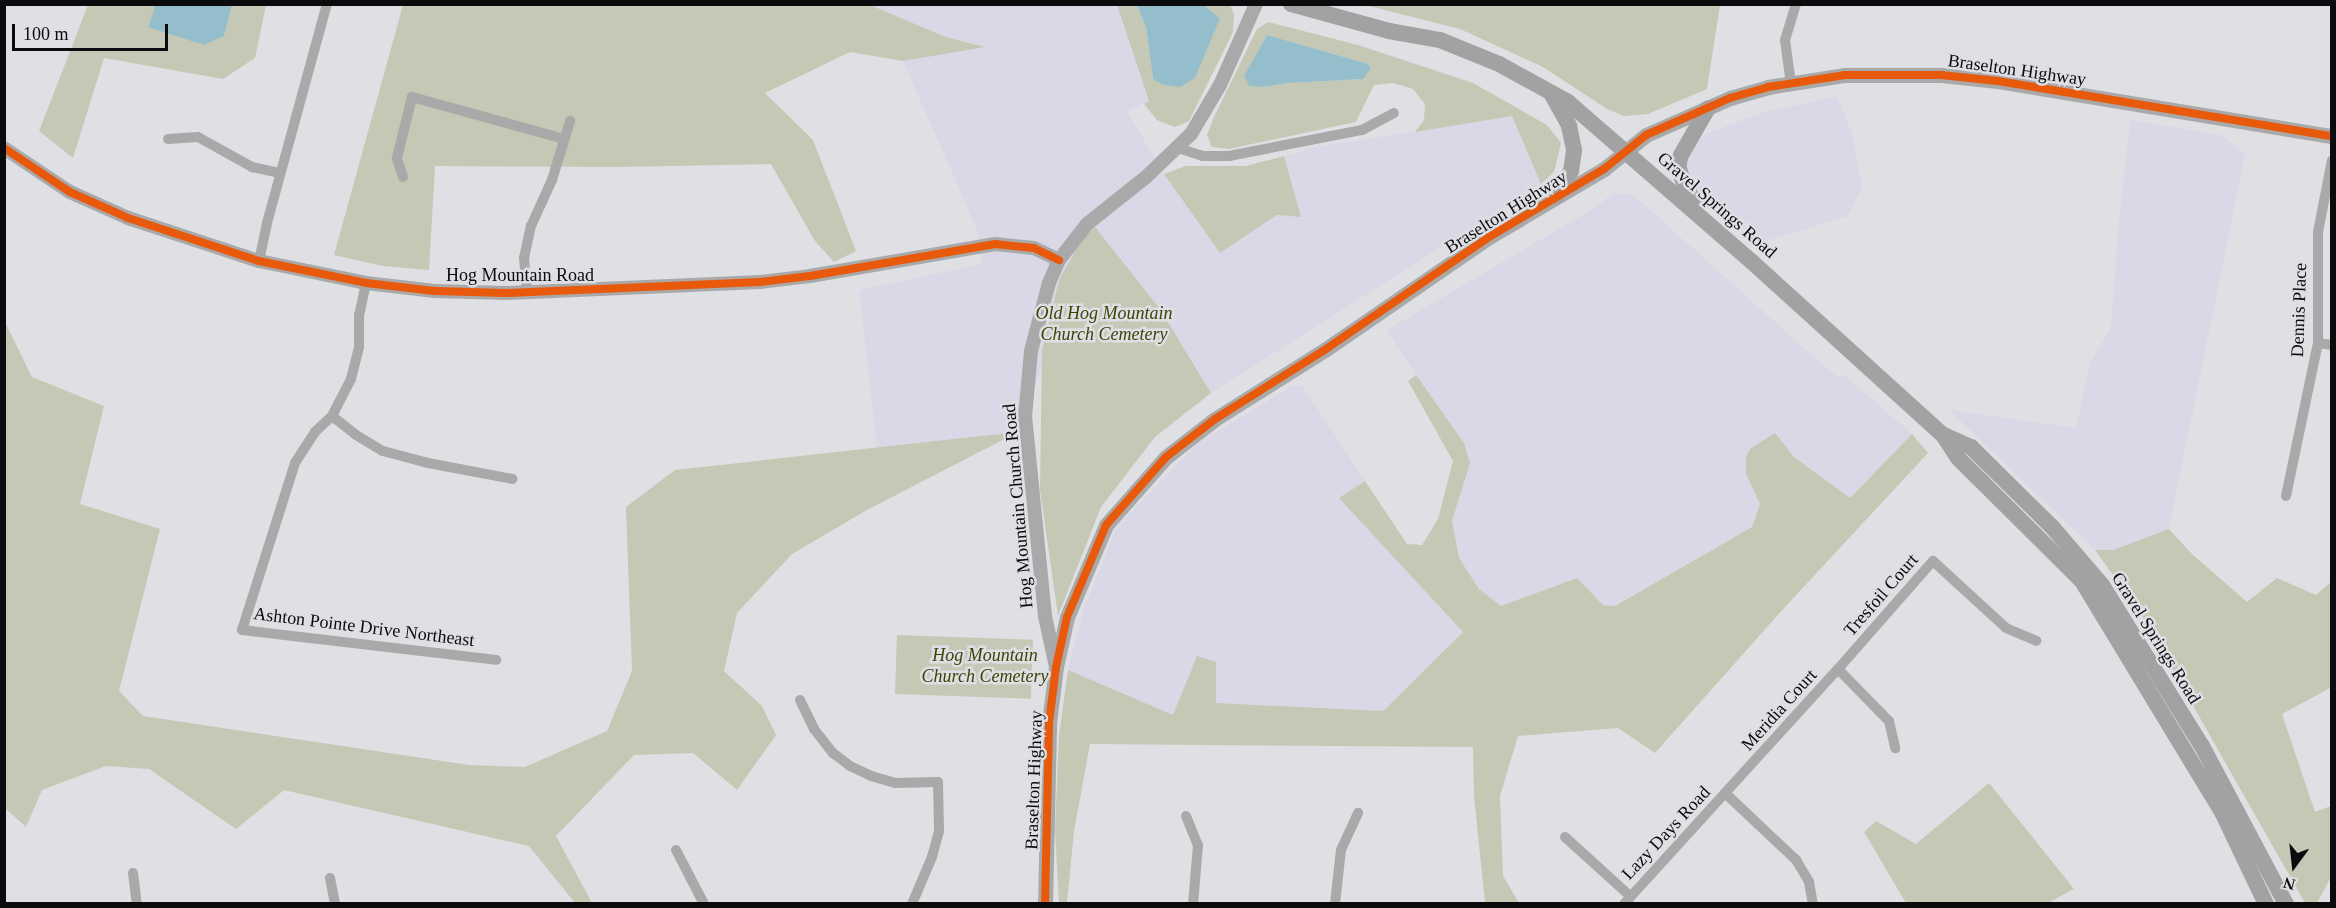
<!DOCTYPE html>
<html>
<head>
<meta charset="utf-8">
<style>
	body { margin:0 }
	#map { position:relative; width:2336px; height:908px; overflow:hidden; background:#dfe0e3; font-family:"Times New Roman",serif }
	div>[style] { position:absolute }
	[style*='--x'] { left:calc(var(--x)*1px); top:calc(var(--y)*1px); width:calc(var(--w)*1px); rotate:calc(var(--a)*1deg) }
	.commercial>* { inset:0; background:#dad8e6 }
	.green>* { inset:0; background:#c5c8b4; transform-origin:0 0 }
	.water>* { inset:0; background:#95becd }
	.minor>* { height:10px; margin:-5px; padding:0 5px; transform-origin:5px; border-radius:5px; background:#a9a9a9 }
	.tertiary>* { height:14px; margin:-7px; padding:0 7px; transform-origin:7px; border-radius:7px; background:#a9a9a9 }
	.secondary>* { height:15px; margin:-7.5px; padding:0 7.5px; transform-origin:7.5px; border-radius:7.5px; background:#a8a9a8 }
	.primary>* { height:16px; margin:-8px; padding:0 8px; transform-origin:8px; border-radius:8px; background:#a3a2a2 }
	.cycleway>* { height:8px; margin:-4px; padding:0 4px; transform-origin:4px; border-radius:4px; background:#e8590c }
	span { translate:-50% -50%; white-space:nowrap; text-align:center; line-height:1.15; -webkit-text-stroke:5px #dedfe4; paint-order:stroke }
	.street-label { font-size:18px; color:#0b0b0d }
	.park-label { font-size:18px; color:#404306; font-style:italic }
	.frame { position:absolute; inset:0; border:6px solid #0b0b0d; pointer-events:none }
	.north { position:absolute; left:2264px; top:836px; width:60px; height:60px; -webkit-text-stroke:4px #dedfe4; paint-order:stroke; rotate:195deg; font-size:16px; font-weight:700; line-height:24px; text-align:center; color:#0b0b0d }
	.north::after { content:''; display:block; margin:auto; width:21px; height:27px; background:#0b0b0d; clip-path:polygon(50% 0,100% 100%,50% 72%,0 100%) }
	.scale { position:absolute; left:12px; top:24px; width:156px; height:27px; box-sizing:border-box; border:3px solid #0b0b0d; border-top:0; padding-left:8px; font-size:18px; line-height:21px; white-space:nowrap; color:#0b0b0d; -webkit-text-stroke:4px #dedfe4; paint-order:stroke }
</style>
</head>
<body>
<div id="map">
	<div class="commercial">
		<div style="clip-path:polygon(870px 5px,1117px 5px,1149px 101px,1127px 111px,1164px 174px,1220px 253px,1277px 215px,1301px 217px,1284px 156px,1310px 148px,1512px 116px,1541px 184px,1211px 393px,1160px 309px,1059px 280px,1042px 350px,1042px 367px,1018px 432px,877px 449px,859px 290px,982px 264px,978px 232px,903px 61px,983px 46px,946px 37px)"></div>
		<div style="clip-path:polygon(1837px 96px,1853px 136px,1862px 187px,1848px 216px,1760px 243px,1697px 188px,1686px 164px,1688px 151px,1706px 134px,1761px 113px)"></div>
		<div style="clip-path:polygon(2130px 120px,2221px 135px,2245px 154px,2169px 529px,2113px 550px,2095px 550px,1949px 410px,2076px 428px,2090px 362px,2111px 328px,2118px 232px)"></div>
		<div style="clip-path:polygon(1628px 193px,1647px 207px,1815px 358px,1839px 378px,1844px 375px,1912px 434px,1850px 498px,1794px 457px,1775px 433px,1746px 474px,1760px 504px,1752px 527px,1614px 606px,1603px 605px,1577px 578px,1501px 606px,1479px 589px,1459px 558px,1452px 521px,1470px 463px,1464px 443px,1442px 415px,1387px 330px,1591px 210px,1612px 194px)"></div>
		<div style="clip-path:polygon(1302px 385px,1365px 481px,1340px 498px,1463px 631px,1383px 711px,1216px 703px,1216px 662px,1173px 716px,1068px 670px,1083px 611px,1117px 527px,1198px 443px,1292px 386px)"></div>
	</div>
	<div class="green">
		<div style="clip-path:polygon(88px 5px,156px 5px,148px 27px,224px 36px,232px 5px,266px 5px,255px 58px,223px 79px,104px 58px,73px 158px,39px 131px)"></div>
		<div style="clip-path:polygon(403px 5px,870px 5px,946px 37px,985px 47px,903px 61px,850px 52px,765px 93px,813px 140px,856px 251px,834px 262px,815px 241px,771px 164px,619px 167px,435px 166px,429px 270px,383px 266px,334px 255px)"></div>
		<div style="clip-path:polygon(1117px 5px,1137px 5px,1146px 27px,1153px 79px,1220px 18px,1203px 5px,1230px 5px,1234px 14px,1233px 32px,1189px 121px,1175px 127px,1157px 120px,1144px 104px,1149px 101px)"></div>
		<div style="clip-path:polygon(1365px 5px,1720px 5px,1707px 89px,1648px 114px,1624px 116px,1607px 109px,1543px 67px,1460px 29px)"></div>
		<div style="clip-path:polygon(evenodd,1268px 22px,1358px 45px,1473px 83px,1547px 125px,1561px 143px,1554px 172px,1541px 184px,1512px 116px,1415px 132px,1424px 120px,1425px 104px,1413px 89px,1393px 83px,1374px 85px,1356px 122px,1229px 149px,1212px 147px,1207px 135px,1214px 117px,1257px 29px,1268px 22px,1267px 35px,1365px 63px,1363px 79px,1289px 83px,1263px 87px,1244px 77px,1267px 35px)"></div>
		<div style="clip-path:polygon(1284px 156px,1301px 217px,1277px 215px,1220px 253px,1164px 174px,1186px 166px,1246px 166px)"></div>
		<div style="clip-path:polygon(1095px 227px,1160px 309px,1211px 393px,1155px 437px,1101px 507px,1058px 616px,1040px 490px,1042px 350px,1059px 280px,1082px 239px)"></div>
		<div style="clip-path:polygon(4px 320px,32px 377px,104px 406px,80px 504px,160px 529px,119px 691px,143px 716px,469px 765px,525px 767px,607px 731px,632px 671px,626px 507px,675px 470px,1018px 432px,867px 510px,792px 554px,737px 613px,724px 671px,762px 706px,776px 735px,737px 790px,693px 753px,634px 755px,556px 836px,592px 903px,575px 903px,529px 846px,284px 790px,236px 829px,149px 769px,106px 766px,42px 790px,26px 827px,5px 808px)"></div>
		<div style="clip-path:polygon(1416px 375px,1464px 443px,1470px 463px,1452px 521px,1459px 558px,1479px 589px,1501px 606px,1577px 578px,1603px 605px,1615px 606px,1752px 527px,1760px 504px,1746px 474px,1746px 457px,1750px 449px,1775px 433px,1794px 457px,1850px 498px,1912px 434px,1928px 453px,1785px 607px,1655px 753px,1618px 728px,1518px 736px,1500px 796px,1503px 876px,1519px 903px,1485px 903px,1474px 796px,1473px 747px,1090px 744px,1074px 831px,1067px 903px,1059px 903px,1055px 830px,1059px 735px,1068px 670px,1173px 715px,1197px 656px,1216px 662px,1216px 703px,1383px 711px,1463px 632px,1339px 498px,1365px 481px,1407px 544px,1422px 545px,1438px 519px,1453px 461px,1408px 381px)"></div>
		<div style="clip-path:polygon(2169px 529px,2192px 554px,2247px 602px,2277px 578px,2316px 595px,2331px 582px,2331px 690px,2330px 688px,2282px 714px,2315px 812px,2331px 806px,2331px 877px,2317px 903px,2305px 903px,2141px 614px,2095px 550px,2113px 550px)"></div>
		<div style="left:897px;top:635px;width:136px;height:59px;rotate:2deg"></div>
		<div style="clip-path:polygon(1989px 783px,2074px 889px,2048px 903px,1906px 903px,1864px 832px,1876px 821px,1916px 844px)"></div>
	</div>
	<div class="water">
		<div style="clip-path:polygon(156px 4px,232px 4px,232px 5px,224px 36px,204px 45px,148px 27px)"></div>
		<div style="clip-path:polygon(1137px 5px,1203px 5px,1220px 18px,1195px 78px,1180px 87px,1164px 85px,1153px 79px,1146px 27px)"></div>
		<div style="clip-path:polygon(1267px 35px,1365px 63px,1371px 68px,1363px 79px,1289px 83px,1263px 87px,1249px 86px,1244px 76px)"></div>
	</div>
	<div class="minor">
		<div style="--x:1791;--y:84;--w:44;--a:-97.8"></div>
		<div style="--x:1785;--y:40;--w:38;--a:-73"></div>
		<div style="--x:168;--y:139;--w:30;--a:-4"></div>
		<div style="--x:198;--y:137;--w:62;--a:29.1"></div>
		<div style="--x:252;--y:167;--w:29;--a:12"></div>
		<div style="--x:1178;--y:148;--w:26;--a:18"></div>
		<div style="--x:1203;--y:156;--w:26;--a:0"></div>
		<div style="--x:1229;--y:156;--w:136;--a:-11.1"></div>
		<div style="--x:1362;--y:130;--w:36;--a:-28"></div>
		<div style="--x:403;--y:177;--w:20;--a:-108"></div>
		<div style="--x:397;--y:158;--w:63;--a:-76.2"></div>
		<div style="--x:412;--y:97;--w:158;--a:15.4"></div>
		<div style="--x:259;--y:261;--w:39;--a:-78"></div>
		<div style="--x:267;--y:223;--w:227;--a:-74.7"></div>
		<div style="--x:366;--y:283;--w:33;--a:102"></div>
		<div style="--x:359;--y:315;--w:32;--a:90"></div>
		<div style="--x:359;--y:347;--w:33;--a:104"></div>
		<div style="--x:351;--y:379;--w:42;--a:117.2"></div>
		<div style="--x:332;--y:416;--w:23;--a:137"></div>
		<div style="--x:315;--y:432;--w:37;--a:123"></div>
		<div style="--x:295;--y:463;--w:175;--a:107.6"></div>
		<div style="--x:242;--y:630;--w:256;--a:6.7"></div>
		<div style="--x:527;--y:292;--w:34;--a:-95"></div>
		<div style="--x:524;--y:258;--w:33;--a:-78"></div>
		<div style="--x:531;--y:226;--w:51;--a:-65.5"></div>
		<div style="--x:552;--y:180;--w:62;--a:-73"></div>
		<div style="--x:2318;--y:343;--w:14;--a:8"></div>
		<div style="--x:332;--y:416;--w:31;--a:38"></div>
		<div style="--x:356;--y:435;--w:31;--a:31"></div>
		<div style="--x:383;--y:451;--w:47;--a:14.9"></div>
		<div style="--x:428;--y:463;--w:86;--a:10.7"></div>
		<div style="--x:2286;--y:496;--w:156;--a:-78.2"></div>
		<div style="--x:2318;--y:343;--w:111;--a:-90"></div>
		<div style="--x:2318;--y:232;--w:73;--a:-79"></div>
		<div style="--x:1838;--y:669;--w:73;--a:45.6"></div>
		<div style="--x:1889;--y:721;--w:28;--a:77"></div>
		<div style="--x:800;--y:700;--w:32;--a:64"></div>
		<div style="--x:814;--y:729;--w:31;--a:52"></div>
		<div style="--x:833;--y:753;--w:21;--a:37"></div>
		<div style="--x:850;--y:766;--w:23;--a:25"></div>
		<div style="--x:871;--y:776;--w:25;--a:16"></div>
		<div style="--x:895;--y:783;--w:43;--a:-1.3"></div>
		<div style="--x:938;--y:782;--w:49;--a:88.8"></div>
		<div style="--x:939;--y:831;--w:27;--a:105"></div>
		<div style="--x:932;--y:857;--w:51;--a:113.1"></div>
		<div style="--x:1725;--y:793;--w:98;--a:43.3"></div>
		<div style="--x:1796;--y:860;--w:26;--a:59"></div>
		<div style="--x:1809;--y:882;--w:22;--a:80"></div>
		<div style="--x:1186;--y:816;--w:31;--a:68"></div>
		<div style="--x:1198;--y:845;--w:59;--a:94.8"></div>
		<div style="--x:1565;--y:837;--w:88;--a:42.2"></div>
		<div style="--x:676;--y:850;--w:61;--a:62.6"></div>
		<div style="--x:133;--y:873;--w:31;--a:83"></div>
		<div style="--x:330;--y:878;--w:26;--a:79"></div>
		<div style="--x:1335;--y:904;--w:54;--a:-83.7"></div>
		<div style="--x:1341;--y:850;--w:41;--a:-65.3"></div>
		<div style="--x:1624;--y:904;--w:318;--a:-47.7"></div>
		<div style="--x:1838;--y:669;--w:144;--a:-48.7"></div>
		<div style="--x:1933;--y:561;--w:99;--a:42.5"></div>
		<div style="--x:2006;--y:628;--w:33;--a:23"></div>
	</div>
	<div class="tertiary">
		<div style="--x:4;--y:148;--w:79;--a:33.7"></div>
		<div style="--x:70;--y:192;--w:64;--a:24.1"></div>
		<div style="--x:128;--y:218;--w:138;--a:18.2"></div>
		<div style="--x:259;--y:261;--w:109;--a:11.6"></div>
		<div style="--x:366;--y:283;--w:69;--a:6.6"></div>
		<div style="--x:435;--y:291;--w:71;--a:1.6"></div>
		<div style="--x:506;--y:293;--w:254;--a:-2.5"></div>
		<div style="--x:760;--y:282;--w:50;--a:-6.8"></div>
		<div style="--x:810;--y:276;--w:188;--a:-9.8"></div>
		<div style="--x:995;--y:244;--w:39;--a:6"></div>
		<div style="--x:1034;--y:248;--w:28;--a:26"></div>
		<div style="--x:1056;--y:667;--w:52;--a:-102.2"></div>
		<div style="--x:1045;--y:616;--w:200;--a:-95.7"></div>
		<div style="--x:1025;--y:417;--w:66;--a:-84.8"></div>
		<div style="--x:1031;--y:351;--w:70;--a:-75.2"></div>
		<div style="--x:1049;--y:283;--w:25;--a:-67"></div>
		<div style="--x:1059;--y:260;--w:46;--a:-52.1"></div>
		<div style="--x:1087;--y:224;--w:75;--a:-38.5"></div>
		<div style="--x:1146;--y:177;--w:62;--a:-43.7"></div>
		<div style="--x:1191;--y:134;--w:57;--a:-59.4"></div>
		<div style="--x:1220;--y:85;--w:89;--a:-66"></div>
	</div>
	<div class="secondary">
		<div style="--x:1045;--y:904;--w:181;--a:-88.7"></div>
		<div style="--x:1049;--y:723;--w:56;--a:-82.9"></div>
		<div style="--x:1056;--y:667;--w:51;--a:-77.6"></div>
		<div style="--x:1067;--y:617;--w:100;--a:-67"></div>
		<div style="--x:1106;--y:525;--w:91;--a:-48.6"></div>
		<div style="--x:1166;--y:457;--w:62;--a:-37.8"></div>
		<div style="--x:1215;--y:419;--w:131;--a:-32.2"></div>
		<div style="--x:1326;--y:349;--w:198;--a:-34.5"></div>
		<div style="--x:1489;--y:237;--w:134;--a:-30.6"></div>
		<div style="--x:1604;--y:169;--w:54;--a:-39"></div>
		<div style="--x:1646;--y:135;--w:92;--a:-23.8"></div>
		<div style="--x:1730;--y:98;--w:40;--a:-16"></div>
		<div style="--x:1768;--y:87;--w:78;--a:-8.9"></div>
		<div style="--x:1845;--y:75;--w:96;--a:0"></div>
		<div style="--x:1941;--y:75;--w:57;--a:6"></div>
		<div style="--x:1998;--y:81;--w:338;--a:9.4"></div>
	</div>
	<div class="primary">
		<div style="--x:1291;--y:4;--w:102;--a:15.4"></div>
		<div style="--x:1389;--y:31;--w:52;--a:10"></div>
		<div style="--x:1440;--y:40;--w:64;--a:22.1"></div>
		<div style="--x:1499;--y:64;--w:79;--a:28.8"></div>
		<div style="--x:1568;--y:102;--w:242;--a:41"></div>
		<div style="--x:1751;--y:261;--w:259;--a:42.2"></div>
		<div style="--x:1943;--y:435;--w:27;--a:57"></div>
		<div style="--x:1958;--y:458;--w:175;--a:44.8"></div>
		<div style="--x:2082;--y:581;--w:272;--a:58.8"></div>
		<div style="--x:2223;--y:814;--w:100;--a:64.5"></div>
		<div style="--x:1551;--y:93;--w:38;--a:61"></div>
		<div style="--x:1569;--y:126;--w:25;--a:78"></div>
		<div style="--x:1574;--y:150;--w:21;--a:98"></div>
		<div style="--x:1571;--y:171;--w:30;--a:120"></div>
		<div style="--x:1698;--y:206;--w:23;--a:-124"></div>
		<div style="--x:1685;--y:187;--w:22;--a:-108"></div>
		<div style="--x:1678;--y:166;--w:11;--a:-75"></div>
		<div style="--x:1681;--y:155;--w:54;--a:-60.1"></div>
		<div style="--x:1944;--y:435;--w:30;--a:24"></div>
		<div style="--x:1971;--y:447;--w:115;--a:44.6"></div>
		<div style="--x:2053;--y:528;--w:75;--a:49.3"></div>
		<div style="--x:2102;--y:585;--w:190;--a:58.2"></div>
		<div style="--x:2202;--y:746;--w:179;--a:62"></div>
	</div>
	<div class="cycleway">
		<div style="--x:4;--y:148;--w:79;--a:33.7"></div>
		<div style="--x:70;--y:192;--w:64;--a:24.1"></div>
		<div style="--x:128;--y:218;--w:138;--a:18.2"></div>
		<div style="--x:259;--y:261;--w:109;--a:11.6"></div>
		<div style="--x:366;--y:283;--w:69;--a:6.6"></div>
		<div style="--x:435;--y:291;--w:71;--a:1.6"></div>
		<div style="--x:506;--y:293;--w:254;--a:-2.5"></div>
		<div style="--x:760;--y:282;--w:50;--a:-6.8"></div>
		<div style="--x:810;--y:276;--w:188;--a:-9.8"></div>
		<div style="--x:995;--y:244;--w:39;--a:6"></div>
		<div style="--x:1034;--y:248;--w:28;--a:26"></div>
		<div style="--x:1045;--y:904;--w:181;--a:-88.7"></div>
		<div style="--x:1049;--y:723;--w:56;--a:-82.9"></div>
		<div style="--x:1056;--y:667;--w:51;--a:-77.6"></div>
		<div style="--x:1067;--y:617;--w:100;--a:-67"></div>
		<div style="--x:1106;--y:525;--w:91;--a:-48.6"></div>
		<div style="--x:1166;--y:457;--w:62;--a:-37.8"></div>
		<div style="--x:1215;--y:419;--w:131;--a:-32.2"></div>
		<div style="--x:1326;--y:349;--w:198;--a:-34.5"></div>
		<div style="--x:1489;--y:237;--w:134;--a:-30.6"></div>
		<div style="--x:1604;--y:169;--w:54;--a:-39"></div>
		<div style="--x:1646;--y:135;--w:92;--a:-23.8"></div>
		<div style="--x:1730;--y:98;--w:40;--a:-16"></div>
		<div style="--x:1768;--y:87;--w:78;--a:-8.9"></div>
		<div style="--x:1845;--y:75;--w:96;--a:0"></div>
		<div style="--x:1941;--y:75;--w:57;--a:6"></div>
		<div style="--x:1998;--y:81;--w:338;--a:9.4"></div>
	</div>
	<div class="street-label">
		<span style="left:2017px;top:70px;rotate:8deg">Braselton Highway</span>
		<span style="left:1717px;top:205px;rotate:41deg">Gravel Springs Road</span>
		<span style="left:1506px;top:212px;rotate:-32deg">Braselton Highway</span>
		<span style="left:520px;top:275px">Hog Mountain Road</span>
		<span style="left:2299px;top:310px;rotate:-88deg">Dennis Place</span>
		<span style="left:1018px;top:506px;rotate:-95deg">Hog Mountain Church Road</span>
		<span style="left:1881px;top:595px;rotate:-49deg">Tresfoil Court</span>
		<span style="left:364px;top:627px;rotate:7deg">Ashton Pointe Drive Northeast</span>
		<span style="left:2156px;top:638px;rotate:58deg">Gravel Springs Road</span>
		<span style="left:1779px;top:710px;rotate:-48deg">Meridia Court</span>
		<span style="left:1034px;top:780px;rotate:-88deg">Braselton Highway</span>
		<span style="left:1666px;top:833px;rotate:-47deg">Lazy Days Road</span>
	</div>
	<div class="park-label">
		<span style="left:1104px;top:324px">Old Hog Mountain<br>Church Cemetery</span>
		<span style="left:985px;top:666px">Hog Mountain<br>Church Cemetery</span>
	</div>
	<div class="frame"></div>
	<div class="north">N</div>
	<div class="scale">100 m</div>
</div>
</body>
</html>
